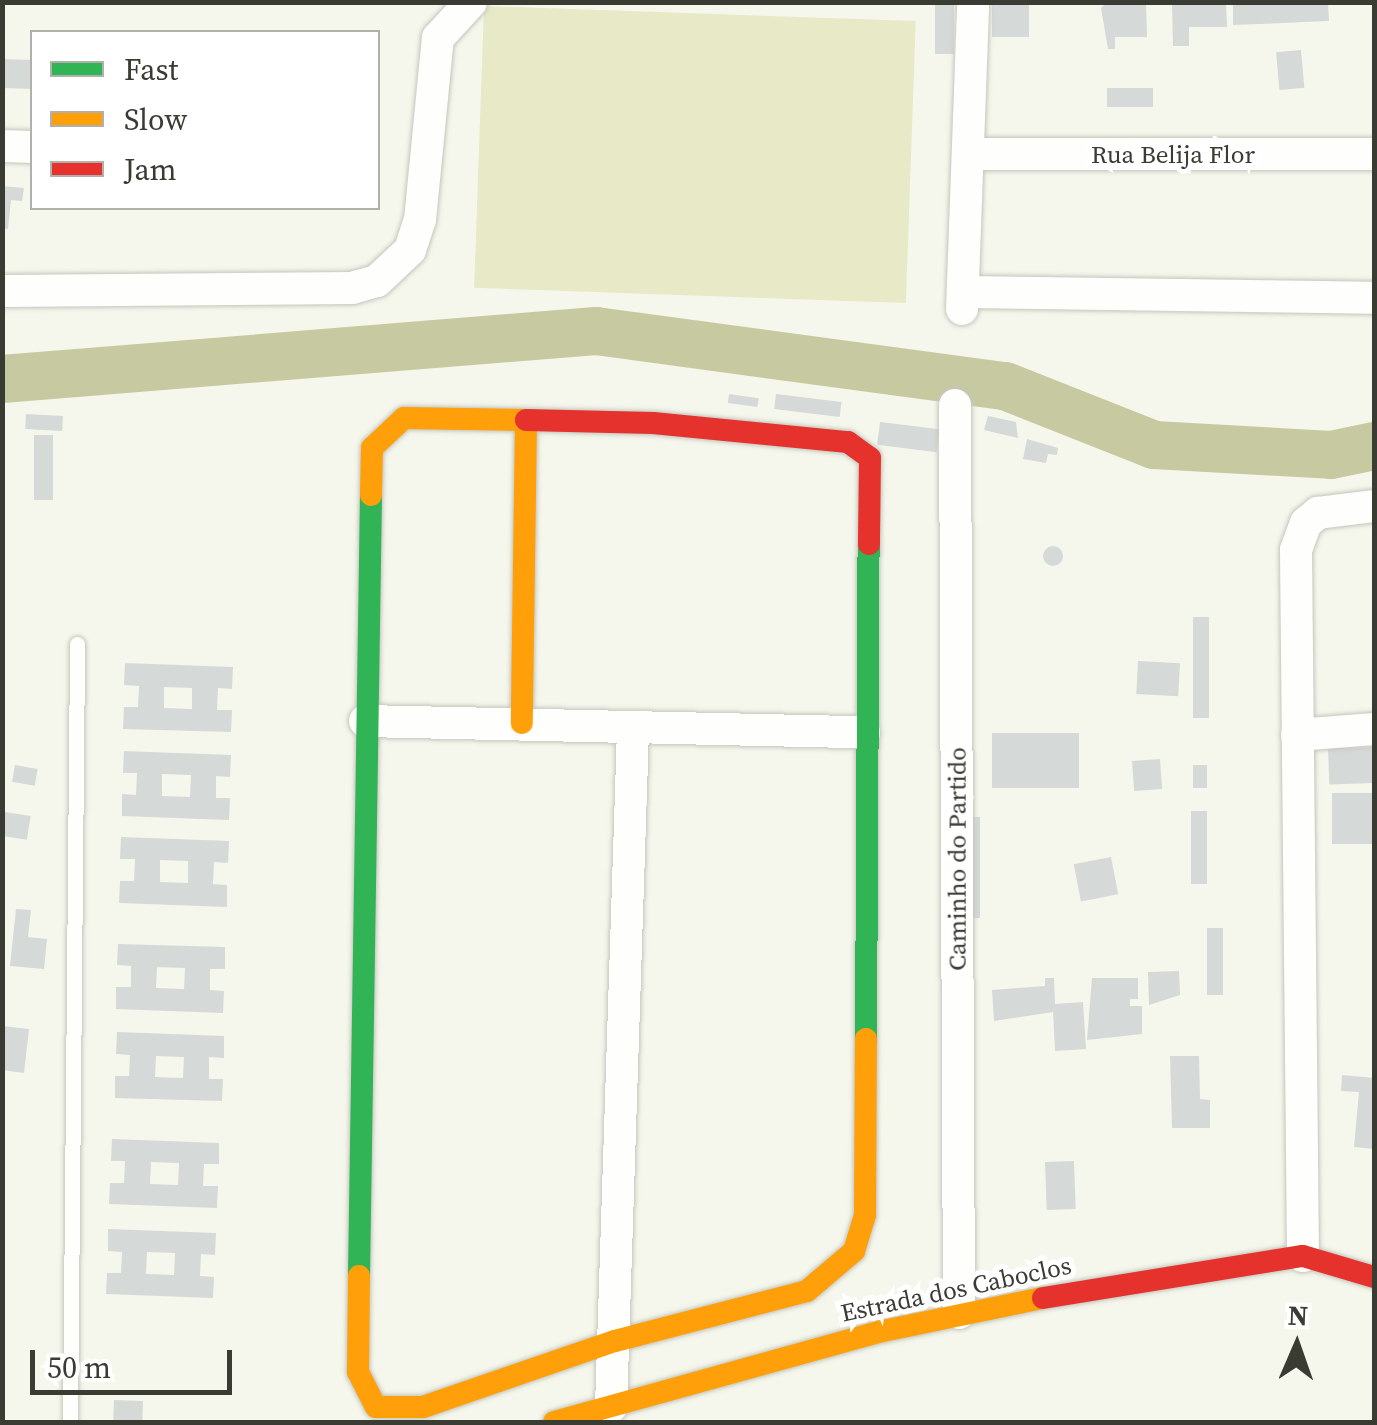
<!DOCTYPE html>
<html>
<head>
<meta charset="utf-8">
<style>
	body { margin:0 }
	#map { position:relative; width:1377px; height:1425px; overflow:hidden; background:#f6f7ec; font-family:"Source Serif 4",serif }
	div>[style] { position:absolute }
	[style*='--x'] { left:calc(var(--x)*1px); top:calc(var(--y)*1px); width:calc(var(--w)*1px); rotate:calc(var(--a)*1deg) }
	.green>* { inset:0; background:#e7e9c7; transform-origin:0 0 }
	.river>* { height:48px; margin:-24px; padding:0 24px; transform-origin:24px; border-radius:24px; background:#c7caa0 }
	.building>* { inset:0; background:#d5d9d7; transform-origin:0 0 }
	.round { border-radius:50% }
	.roads { filter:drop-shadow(0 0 2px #c4c6bd) drop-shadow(0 0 2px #c4c6bd) }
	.lane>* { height:15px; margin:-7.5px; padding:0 7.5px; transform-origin:7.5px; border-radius:7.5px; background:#fefefc }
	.street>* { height:32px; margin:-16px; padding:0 16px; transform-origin:16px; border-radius:16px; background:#fefefc }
	.fast>* { height:22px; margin:-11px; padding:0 11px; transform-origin:11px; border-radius:11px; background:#30b455 }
	.slow>* { height:22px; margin:-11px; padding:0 11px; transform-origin:11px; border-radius:11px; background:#ff9f0a }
	.jam>* { height:22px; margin:-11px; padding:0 11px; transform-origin:11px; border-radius:11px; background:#e5322d }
	span { translate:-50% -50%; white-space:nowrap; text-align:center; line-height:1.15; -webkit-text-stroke:10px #fff; paint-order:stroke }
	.street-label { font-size:25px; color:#3a3b33 }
	.frame { position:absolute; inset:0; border:5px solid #3a3b33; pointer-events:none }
	.legend { position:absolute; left:30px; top:30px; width:350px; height:180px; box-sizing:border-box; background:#fff; border:2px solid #b0b1ad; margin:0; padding:12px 18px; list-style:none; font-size:30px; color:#3a3b33 }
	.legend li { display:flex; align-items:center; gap:20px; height:50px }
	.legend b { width:50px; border:2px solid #b0b1ad }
	.north { position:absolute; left:1247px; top:1295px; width:100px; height:100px; -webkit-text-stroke:8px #fff; paint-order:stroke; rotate:2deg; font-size:28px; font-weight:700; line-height:40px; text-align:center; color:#3a3b33 }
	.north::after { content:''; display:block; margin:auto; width:35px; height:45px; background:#3a3b33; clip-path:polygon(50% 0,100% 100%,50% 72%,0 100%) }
	.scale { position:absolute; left:30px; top:1350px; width:202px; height:45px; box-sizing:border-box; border:5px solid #3a3b33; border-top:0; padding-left:12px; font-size:30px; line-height:35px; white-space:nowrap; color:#3a3b33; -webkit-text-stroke:8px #fff; paint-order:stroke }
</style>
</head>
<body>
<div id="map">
	<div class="green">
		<div style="left:484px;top:6px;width:432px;height:282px;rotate:2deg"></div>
	</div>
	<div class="river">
		<div style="--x:2;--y:379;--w:596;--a:-4.62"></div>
		<div style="--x:596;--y:331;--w:413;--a:7.7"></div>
		<div style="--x:1005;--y:386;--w:160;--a:21.6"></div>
		<div style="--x:1154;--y:445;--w:177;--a:3.2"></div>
		<div style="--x:1331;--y:455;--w:44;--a:-11.8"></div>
	</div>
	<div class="building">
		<div style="left:935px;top:2px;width:19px;height:52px"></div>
		<div style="left:992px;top:2px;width:37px;height:35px"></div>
		<div style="clip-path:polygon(1107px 2px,1146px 2px,1147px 37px,1115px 37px,1115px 49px,1108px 49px,1101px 8px)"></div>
		<div style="clip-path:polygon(1226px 2px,1227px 27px,1189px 27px,1189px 46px,1173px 46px,1172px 4px)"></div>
		<div style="clip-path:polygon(1233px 2px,1328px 2px,1329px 21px,1233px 25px)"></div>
		<div style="left:1301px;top:50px;width:38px;height:25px;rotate:85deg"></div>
		<div style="left:2px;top:59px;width:30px;height:29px;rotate:2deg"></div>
		<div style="left:1107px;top:88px;width:46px;height:19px"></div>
		<div style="clip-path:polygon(2px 186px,24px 188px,22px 201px,11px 200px,8px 229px,2px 228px)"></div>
		<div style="left:729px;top:394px;width:30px;height:9px;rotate:8deg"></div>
		<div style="left:776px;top:394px;width:66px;height:15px;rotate:7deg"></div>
		<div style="left:26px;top:414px;width:37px;height:15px;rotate:3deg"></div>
		<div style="clip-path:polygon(988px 416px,1016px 422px,1018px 438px,984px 430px)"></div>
		<div style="left:880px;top:422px;width:60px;height:23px;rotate:7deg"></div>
		<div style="left:34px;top:435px;width:19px;height:65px"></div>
		<div style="clip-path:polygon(1027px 439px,1058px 448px,1057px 455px,1048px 454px,1046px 463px,1023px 459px)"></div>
		<div class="round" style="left:1043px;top:546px;width:20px;height:20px"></div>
		<div style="left:1193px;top:617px;width:16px;height:101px"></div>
		<div style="left:1138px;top:661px;width:42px;height:33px;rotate:3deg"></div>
		<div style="clip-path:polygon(evenodd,125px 663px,233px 667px,232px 689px,218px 688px,217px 710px,232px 710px,231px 732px,123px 729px,124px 707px,138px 707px,139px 686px,124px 685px,125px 663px,164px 687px,192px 688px,192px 709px,164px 708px,164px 687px)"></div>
		<div style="left:992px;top:733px;width:87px;height:55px"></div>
		<div style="left:1373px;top:747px;width:36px;height:45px;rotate:88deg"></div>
		<div style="clip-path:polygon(evenodd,124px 751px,231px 755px,230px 777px,216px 776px,216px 798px,230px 798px,229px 820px,122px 816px,122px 794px,136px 795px,137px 773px,123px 773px,124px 751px,162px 774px,191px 775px,190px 797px,162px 796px,162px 774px)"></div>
		<div style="left:1160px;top:759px;width:30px;height:28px;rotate:86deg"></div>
		<div style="left:15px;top:765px;width:23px;height:17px;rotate:10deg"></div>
		<div style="left:1193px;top:765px;width:14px;height:23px"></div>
		<div style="left:1374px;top:793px;width:51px;height:42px;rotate:90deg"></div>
		<div style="left:1191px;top:811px;width:16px;height:73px"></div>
		<div style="left:5px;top:812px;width:26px;height:24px;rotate:9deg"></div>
		<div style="left:965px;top:817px;width:15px;height:101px"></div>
		<div style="clip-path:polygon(evenodd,121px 837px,229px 841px,228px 863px,214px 862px,213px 884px,227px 885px,227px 907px,119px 903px,120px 881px,134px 881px,135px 859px,120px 859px,121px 837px,160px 860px,188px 861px,188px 883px,160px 882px,160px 860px)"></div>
		<div style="left:1111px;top:857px;width:38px;height:38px;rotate:79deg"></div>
		<div style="clip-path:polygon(16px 909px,31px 910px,28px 937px,47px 939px,44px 969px,10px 966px)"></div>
		<div style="left:1207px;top:928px;width:16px;height:67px"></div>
		<div style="clip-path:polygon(evenodd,118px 944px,225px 947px,225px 969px,210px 969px,210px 990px,224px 991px,223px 1013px,116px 1009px,116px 987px,131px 987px,131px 966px,117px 965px,118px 944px,157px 967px,185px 968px,184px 989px,156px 988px,157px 967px)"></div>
		<div style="clip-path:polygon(1179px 971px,1180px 995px,1149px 1005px,1148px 972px)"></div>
		<div style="clip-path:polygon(1045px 978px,1054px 978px,1055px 1004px,1083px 1002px,1086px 1049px,1055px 1051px,1053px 1012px,994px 1021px,992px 990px,1045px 986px)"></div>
		<div style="clip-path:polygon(1092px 978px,1138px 978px,1138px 999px,1130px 999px,1130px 1006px,1142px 1006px,1142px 1034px,1087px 1040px)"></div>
		<div style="clip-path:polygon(2px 1026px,29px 1029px,24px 1073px,2px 1070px)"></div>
		<div style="clip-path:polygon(evenodd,117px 1032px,224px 1036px,224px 1058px,209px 1057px,209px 1079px,223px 1079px,222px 1101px,115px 1098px,115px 1076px,129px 1076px,130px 1055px,116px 1054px,117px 1032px,156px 1056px,184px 1057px,183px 1078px,155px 1077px,156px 1056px)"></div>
		<div style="clip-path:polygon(1170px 1056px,1199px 1056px,1200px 1099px,1210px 1100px,1210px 1128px,1172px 1128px)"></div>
		<div style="clip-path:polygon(1342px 1075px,1374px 1078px,1374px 1149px,1354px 1147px,1359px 1092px,1341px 1091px)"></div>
		<div style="clip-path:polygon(evenodd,112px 1139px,219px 1143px,219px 1164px,204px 1164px,203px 1186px,218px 1186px,217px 1208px,109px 1204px,110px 1183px,124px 1183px,125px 1161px,111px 1161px,112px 1139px,151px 1162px,179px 1163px,178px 1185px,150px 1184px,151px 1162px)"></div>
		<div style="left:1074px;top:1161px;width:48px;height:29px;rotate:88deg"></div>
		<div style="clip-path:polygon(evenodd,108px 1229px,216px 1233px,215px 1255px,201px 1254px,200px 1276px,214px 1277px,213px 1298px,106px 1294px,107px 1273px,121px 1273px,122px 1252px,108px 1251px,108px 1229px,147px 1252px,175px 1253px,174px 1275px,146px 1274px,147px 1252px)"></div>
		<div style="left:114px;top:1400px;width:29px;height:22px;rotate:2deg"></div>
	</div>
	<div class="roads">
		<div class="lane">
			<div style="--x:70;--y:1422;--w:778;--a:-89.48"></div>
		</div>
		<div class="street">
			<div style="--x:2;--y:146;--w:30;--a:2"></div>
			<div style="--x:971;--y:154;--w:403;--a:0"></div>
			<div style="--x:2;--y:291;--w:350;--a:-0.5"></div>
			<div style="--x:352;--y:288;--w:26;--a:-16"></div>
			<div style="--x:377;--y:281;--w:45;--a:-43.2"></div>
			<div style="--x:410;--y:250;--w:32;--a:-72"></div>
			<div style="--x:420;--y:220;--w:183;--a:-84.4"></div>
			<div style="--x:438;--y:38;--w:49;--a:-47.5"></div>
			<div style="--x:966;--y:292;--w:408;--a:0.8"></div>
			<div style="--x:962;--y:309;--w:307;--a:-87.9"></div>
			<div style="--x:955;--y:405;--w:908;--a:89.75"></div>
			<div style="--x:365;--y:721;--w:499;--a:1.3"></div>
			<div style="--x:1297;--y:735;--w:77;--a:-4.5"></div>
			<div style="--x:1303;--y:1256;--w:706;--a:-90.57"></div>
			<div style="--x:1296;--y:550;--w:29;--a:-70"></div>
			<div style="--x:1306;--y:523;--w:16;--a:-40"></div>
			<div style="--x:1318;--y:513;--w:56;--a:-7.1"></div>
			<div style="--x:611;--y:1407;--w:678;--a:-88.14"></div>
		</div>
		<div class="fast">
			<div style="--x:866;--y:1039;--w:495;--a:-89.7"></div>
			<div style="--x:359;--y:1276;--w:781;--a:-89.12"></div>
		</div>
		<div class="slow">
			<div style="--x:371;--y:495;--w:47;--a:-88.8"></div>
			<div style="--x:372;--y:448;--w:44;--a:-43.2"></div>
			<div style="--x:404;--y:418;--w:122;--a:0.9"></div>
			<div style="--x:526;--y:420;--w:303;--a:90.8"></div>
			<div style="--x:359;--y:1276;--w:96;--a:90.6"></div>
			<div style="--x:358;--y:1372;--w:39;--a:63"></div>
			<div style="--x:376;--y:1407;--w:47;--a:0"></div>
			<div style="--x:423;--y:1407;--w:203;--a:-19"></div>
			<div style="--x:615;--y:1341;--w:198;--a:-14.6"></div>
			<div style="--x:807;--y:1291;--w:62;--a:-40.4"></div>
			<div style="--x:854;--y:1251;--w:38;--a:-73"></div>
			<div style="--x:865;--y:1215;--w:176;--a:-89.7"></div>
			<div style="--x:554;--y:1422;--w:341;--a:-15.5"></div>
			<div style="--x:883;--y:1331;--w:163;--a:-11.7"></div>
		</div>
		<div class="jam">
			<div style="--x:526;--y:420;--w:127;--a:1.4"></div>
			<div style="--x:653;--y:423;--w:196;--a:5.6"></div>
			<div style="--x:848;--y:442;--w:27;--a:36"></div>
			<div style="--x:870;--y:458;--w:86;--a:90.7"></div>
			<div style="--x:1043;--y:1298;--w:263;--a:-9.2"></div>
			<div style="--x:1303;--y:1256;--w:74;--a:16.5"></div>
		</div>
	</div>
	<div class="street-label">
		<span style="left:1173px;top:154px">Rua Belija Flor</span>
		<span style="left:957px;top:859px;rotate:-90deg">Caminho do Partido</span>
		<span style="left:956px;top:1289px;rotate:-12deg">Estrada dos Caboclos</span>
	</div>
	<div class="frame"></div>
	<ul class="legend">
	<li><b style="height:12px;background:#30b455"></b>Fast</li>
	<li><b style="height:12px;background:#ff9f0a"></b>Slow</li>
	<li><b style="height:12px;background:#e5322d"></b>Jam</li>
	</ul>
	<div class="north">N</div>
	<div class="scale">50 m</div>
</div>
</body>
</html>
